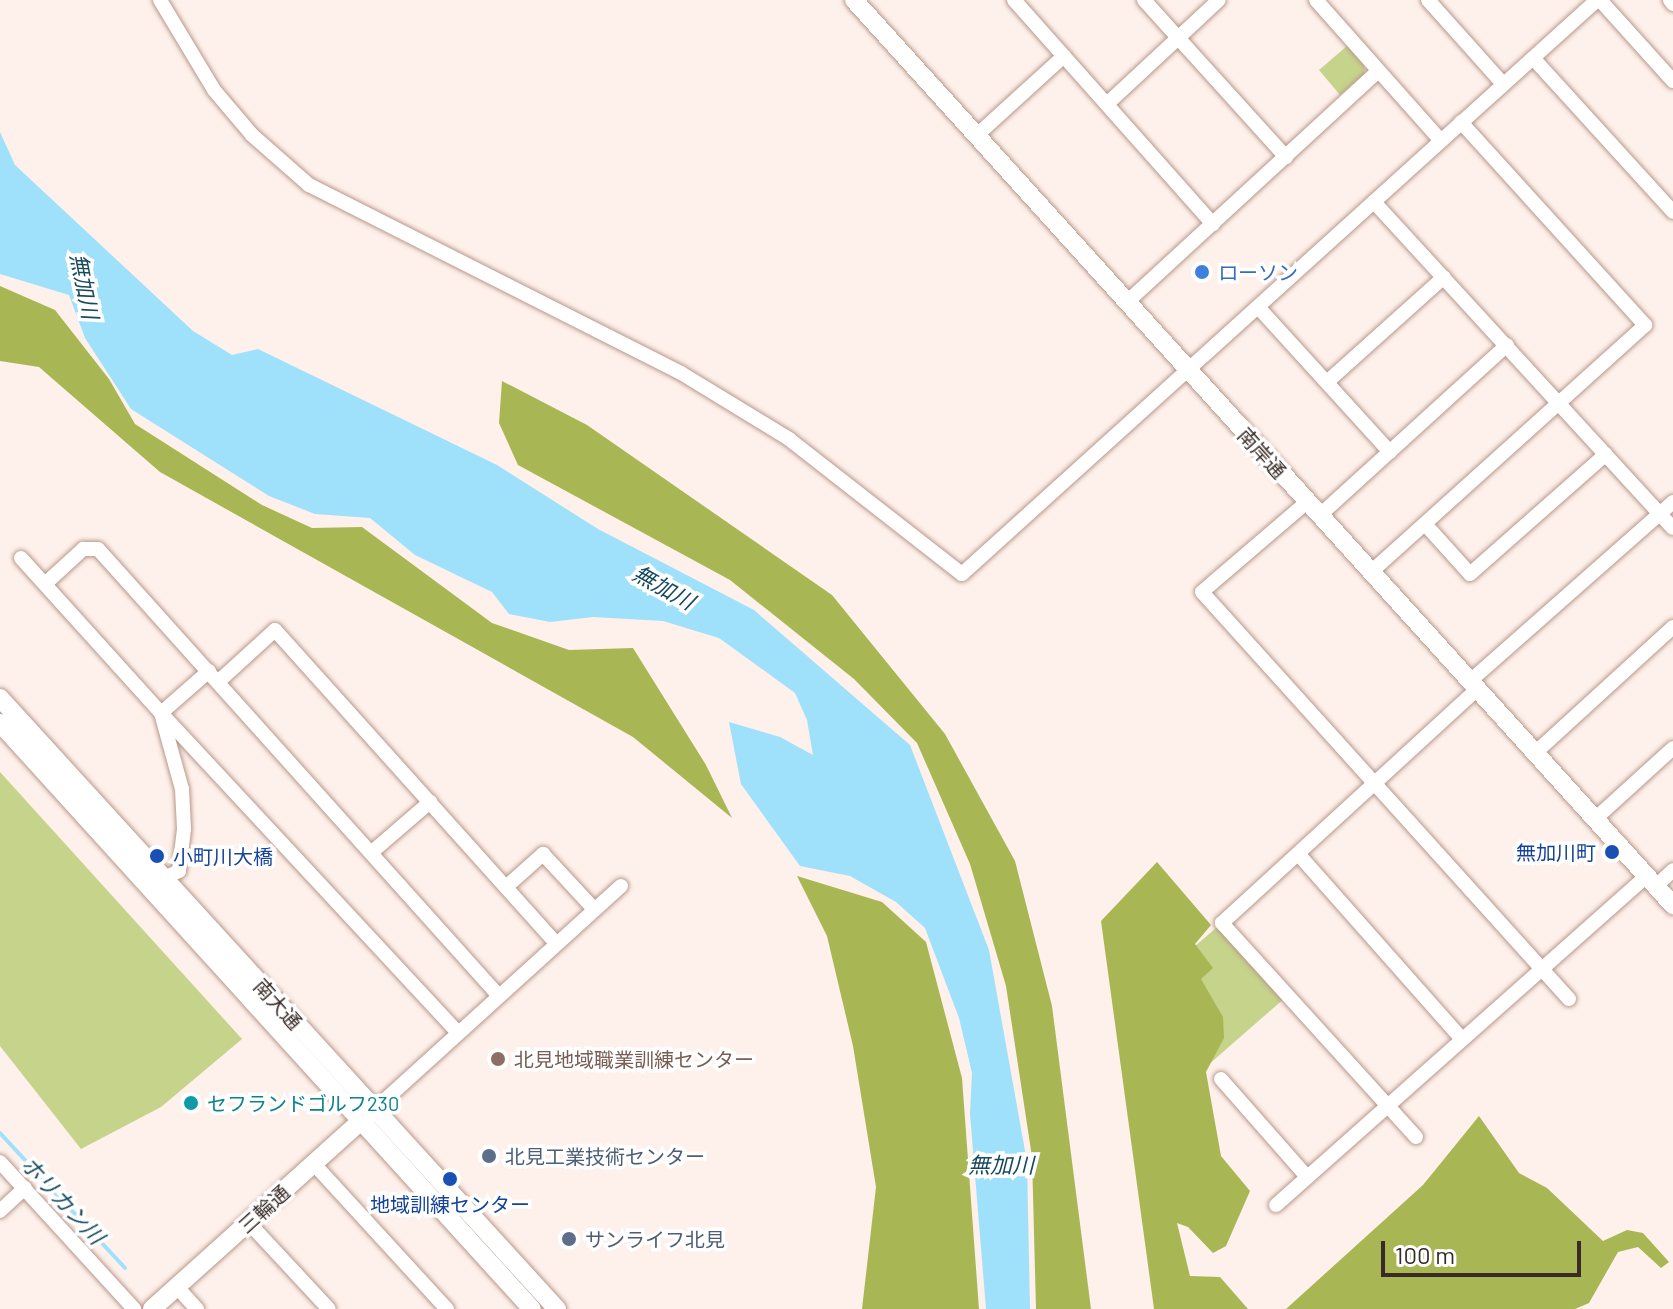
<!DOCTYPE html>
<html>
<head>
<meta charset="utf-8">
<style>
	body { margin:0 }
	#map { position:relative; width:1673px; height:1309px; overflow:hidden; background:#fef0ea; font-family:Barlow,"Noto Sans JP",sans-serif }
	div>[style] { position:absolute }
	[style*='--x'] { left:calc(var(--x)*1px); top:calc(var(--y)*1px); width:calc(var(--w)*1px); rotate:calc(var(--a)*1deg) }
	.green>* { inset:0; background:#c6d38b }
	.forest>* { inset:0; background:#a8b754 }
	.water>* { inset:0; background:#9fe0fb }
	.stream>* { height:4px; margin:-2px; padding:0 2px; transform-origin:2px; border-radius:2px; background:#9fe0fb }
	.roads { filter:drop-shadow(0 0 2px #b7988a) drop-shadow(0 0 2px #b7988a) }
	.street>* { height:14px; margin:-7px; padding:0 7px; transform-origin:7px; border-radius:7px; background:#fff }
	.secondary>* { height:18px; margin:-9px; padding:0 9px; transform-origin:9px; border-radius:9px; background:#fff }
	.dots>* { width:22px; height:22px; translate:-50% -50%; box-sizing:border-box; border:4px solid #fff; border-radius:50% }
	span { translate:-50% -50%; white-space:nowrap; text-align:center; line-height:1.15; -webkit-text-stroke:7px #fff; paint-order:stroke }
	.shop-label { font-size:20px; color:#366cbe }
	.left { translate:0 -50%; text-align:left }
	.street-label { font-size:20px; color:#382b26 }
	.transit-label { font-size:20px; color:#164399 }
	.right { translate:-100% -50%; text-align:right }
	.education-label { font-size:20px; color:#785e54 }
	.culture-label { font-size:20px; color:#0d838f }
	.service-label { font-size:20px; color:#4e5e75 }
	.water-label { font-size:22px; color:#174a5d; font-style:italic }
	.scale { position:absolute; left:1381px; top:1241px; width:200px; height:36px; box-sizing:border-box; border:4px solid #382b26; border-top:0; padding-left:10px; font-size:24px; line-height:28px; white-space:nowrap; color:#382b26; -webkit-text-stroke:6px #fff; paint-order:stroke }
</style>
</head>
<body>
<div id="map">
	<div class="green">
		<div style="clip-path:polygon(1347px 46px,1364px 65px,1365px 74px,1340px 95px,1319px 70px)"></div>
		<div style="clip-path:polygon(0 772px,242px 1039px,161px 1107px,81px 1149px,0 1046px)"></div>
		<div style="clip-path:polygon(1222px 923px,1287px 996px,1207px 1066px,1175px 963px)"></div>
	</div>
	<div class="forest">
		<div style="clip-path:polygon(0 286px,55px 310px,109px 379px,135px 424px,262px 505px,312px 528px,362px 527px,492px 623px,569px 650px,633px 648px,706px 765px,732px 818px,633px 737px,160px 472px,39px 367px,0 361px)"></div>
		<div style="clip-path:polygon(502px 381px,587px 425px,832px 595px,945px 734px,1015px 861px,1052px 1006px,1091px 1309px,1036px 1309px,1032px 1157px,1006px 986px,970px 864px,917px 743px,854px 679px,730px 580px,518px 465px,499px 423px)"></div>
		<div style="clip-path:polygon(1157px 862px,1211px 925px,1195px 944px,1213px 968px,1201px 979px,1223px 1017px,1224px 1038px,1206px 1072px,1221px 1156px,1250px 1191px,1226px 1246px,1213px 1253px,1188px 1227px,1177px 1223px,1190px 1276px,1220px 1277px,1248px 1309px,1154px 1309px,1101px 921px)"></div>
		<div style="clip-path:polygon(797px 876px,882px 902px,926px 942px,962px 1078px,979px 1309px,862px 1309px,876px 1187px,853px 1046px,827px 936px)"></div>
		<div style="clip-path:polygon(1479px 1116px,1519px 1173px,1547px 1188px,1603px 1241px,1627px 1230px,1643px 1233px,1669px 1262px,1661px 1268px,1638px 1247px,1618px 1252px,1589px 1303px,1575px 1309px,1286px 1309px,1423px 1185px)"></div>
	</div>
	<div class="water">
		<div style="clip-path:polygon(0 132px,15px 165px,193px 331px,232px 355px,258px 349px,497px 465px,598px 529px,754px 610px,910px 745px,989px 950px,1027px 1162px,1030px 1309px,986px 1309px,970px 1114px,972px 1073px,959px 1018px,925px 928px,896px 902px,850px 876px,800px 866px,741px 784px,729px 722px,780px 737px,813px 755px,807px 720px,795px 693px,719px 638px,663px 621px,593px 617px,550px 622px,509px 614px,492px 592px,415px 555px,370px 518px,315px 514px,269px 496px,131px 409px,85px 338px,69px 295px,0 274px)"></div>
	</div>
	<div class="stream">
		<div style="--x:0;--y:1133;--w:184;--a:47.2"></div>
	</div>
	<div class="roads">
		<div class="street">
			<div style="--x:160;--y:0;--w:105;--a:59"></div>
			<div style="--x:214;--y:90;--w:59;--a:49.8"></div>
			<div style="--x:252;--y:135;--w:76;--a:41.3"></div>
			<div style="--x:309;--y:185;--w:417;--a:26.8"></div>
			<div style="--x:681;--y:373;--w:127;--a:31.4"></div>
			<div style="--x:789;--y:439;--w:219;--a:38"></div>
			<div style="--x:962;--y:574;--w:856;--a:-42.11"></div>
			<div style="--x:1014;--y:0;--w:300;--a:48.4"></div>
			<div style="--x:1144;--y:0;--w:212;--a:47.9"></div>
			<div style="--x:1316;--y:0;--w:188;--a:48.4"></div>
			<div style="--x:1428;--y:0;--w:113;--a:48.2"></div>
			<div style="--x:1600;--y:0;--w:109;--a:48"></div>
			<div style="--x:1670;--y:0;--w:5;--a:53"></div>
			<div style="--x:1533;--y:58;--w:208;--a:47.7"></div>
			<div style="--x:1108;--y:103;--w:151;--a:-42.9"></div>
			<div style="--x:976;--y:136;--w:119;--a:-42.3"></div>
			<div style="--x:1374;--y:202;--w:442;--a:47.5"></div>
			<div style="--x:1126;--y:303;--w:341;--a:-42.6"></div>
			<div style="--x:1258;--y:307;--w:196;--a:47.7"></div>
			<div style="--x:1327;--y:382;--w:157;--a:-41.9"></div>
			<div style="--x:1307;--y:502;--w:138;--a:139.4"></div>
			<div style="--x:1202;--y:592;--w:548;--a:47.96"></div>
			<div style="--x:1319;--y:516;--w:254;--a:-42.3"></div>
			<div style="--x:1425;--y:524;--w:67;--a:48"></div>
			<div style="--x:1470;--y:574;--w:181;--a:-41.4"></div>
			<div style="--x:21;--y:558;--w:209;--a:47.9"></div>
			<div style="--x:161;--y:713;--w:79;--a:74.6"></div>
			<div style="--x:182;--y:789;--w:40;--a:87.1"></div>
			<div style="--x:184;--y:829;--w:42;--a:96.8"></div>
			<div style="--x:179;--y:871;--w:23;--a:155"></div>
			<div style="--x:1371;--y:572;--w:369;--a:-42"></div>
			<div style="--x:1645;--y:325;--w:274;--a:-132.2"></div>
			<div style="--x:45;--y:584;--w:52;--a:-42.6"></div>
			<div style="--x:83;--y:549;--w:15;--a:0"></div>
			<div style="--x:98;--y:549;--w:599;--a:48.11"></div>
			<div style="--x:209;--y:671;--w:64;--a:138.8"></div>
			<div style="--x:161;--y:713;--w:435;--a:47.1"></div>
			<div style="--x:218;--y:682;--w:77;--a:-42.4"></div>
			<div style="--x:275;--y:630;--w:419;--a:48.1"></div>
			<div style="--x:1469;--y:682;--w:272;--a:-41.4"></div>
			<div style="--x:1535;--y:753;--w:187;--a:-42.4"></div>
			<div style="--x:1595;--y:819;--w:105;--a:-42.3"></div>
			<div style="--x:372;--y:852;--w:77;--a:-40.8"></div>
			<div style="--x:1300;--y:856;--w:244;--a:48.5"></div>
			<div style="--x:1656;--y:886;--w:23;--a:-43"></div>
			<div style="--x:506;--y:887;--w:50;--a:-41.7"></div>
			<div style="--x:543;--y:854;--w:75;--a:47.2"></div>
			<div style="--x:1221;--y:1079;--w:130;--a:48.7"></div>
			<div style="--x:375;--y:1109;--w:332;--a:-42.2"></div>
			<div style="--x:1416;--y:1137;--w:289;--a:-132.2"></div>
			<div style="--x:1222;--y:923;--w:345;--a:-42.5"></div>
			<div style="--x:0;--y:1162;--w:199;--a:47.6"></div>
			<div style="--x:314;--y:1164;--w:197;--a:47.5"></div>
			<div style="--x:1276;--y:1205;--w:495;--a:-41.6"></div>
			<div style="--x:0;--y:1211;--w:34;--a:-43"></div>
			<div style="--x:249;--y:1223;--w:117;--a:47.1"></div>
			<div style="--x:177;--y:1287;--w:30;--a:48"></div>
		</div>
		<div class="secondary">
			<div style="--x:854;--y:0;--w:1221;--a:47.86"></div>
			<div style="--x:0;--y:698;--w:827;--a:47.65"></div>
			<div style="--x:0;--y:723;--w:791;--a:47.77"></div>
			<div style="--x:152;--y:1309;--w:293;--a:-42"></div>
		</div>
	</div>
	<div class="dots">
		<div style="left:1202px;top:272px;background:#3f7fe0"></div>
		<div style="left:1612px;top:852px;background:#1a4fb4"></div>
		<div style="left:157px;top:856px;background:#1a4fb4"></div>
		<div style="left:498px;top:1059px;background:#8d6e63"></div>
		<div style="left:191px;top:1103px;background:#0f9aa8"></div>
		<div style="left:489px;top:1156px;background:#5c6f8a"></div>
		<div style="left:450px;top:1179px;background:#1a4fb4"></div>
		<div style="left:569px;top:1239px;background:#5c6f8a"></div>
	</div>
	<div class="shop-label">
		<span class="left" style="left:1218px;top:272px">ローソン</span>
	</div>
	<div class="street-label">
		<span style="left:1262px;top:453px;rotate:48deg">南岸通</span>
		<span style="left:278px;top:1004px;rotate:48deg">南大通</span>
		<span style="left:264px;top:1209px;rotate:-42deg">三輪通</span>
	</div>
	<div class="transit-label">
		<span class="right" style="left:1596px;top:852px">無加川町</span>
		<span class="left" style="left:173px;top:856px">小町川大橋</span>
		<span style="left:450px;top:1204px">地域訓練センター</span>
	</div>
	<div class="education-label">
		<span class="left" style="left:514px;top:1059px">北見地域職業訓練センター</span>
	</div>
	<div class="culture-label">
		<span class="left" style="left:207px;top:1103px">セフランドゴルフ230</span>
	</div>
	<div class="service-label">
		<span class="left" style="left:505px;top:1156px">北見工業技術センター</span>
		<span class="left" style="left:585px;top:1239px">サンライフ北見</span>
	</div>
	<div class="water-label">
		<span style="left:85px;top:286px;rotate:79deg">無加川</span>
		<span style="left:664px;top:587px;rotate:29deg">無加川</span>
		<span style="left:1001px;top:1165px">無加川</span>
		<span style="left:63px;top:1200px;rotate:47deg">ホリカン川</span>
	</div>
	<div class="scale">100 m</div>
</div>
</body>
</html>
